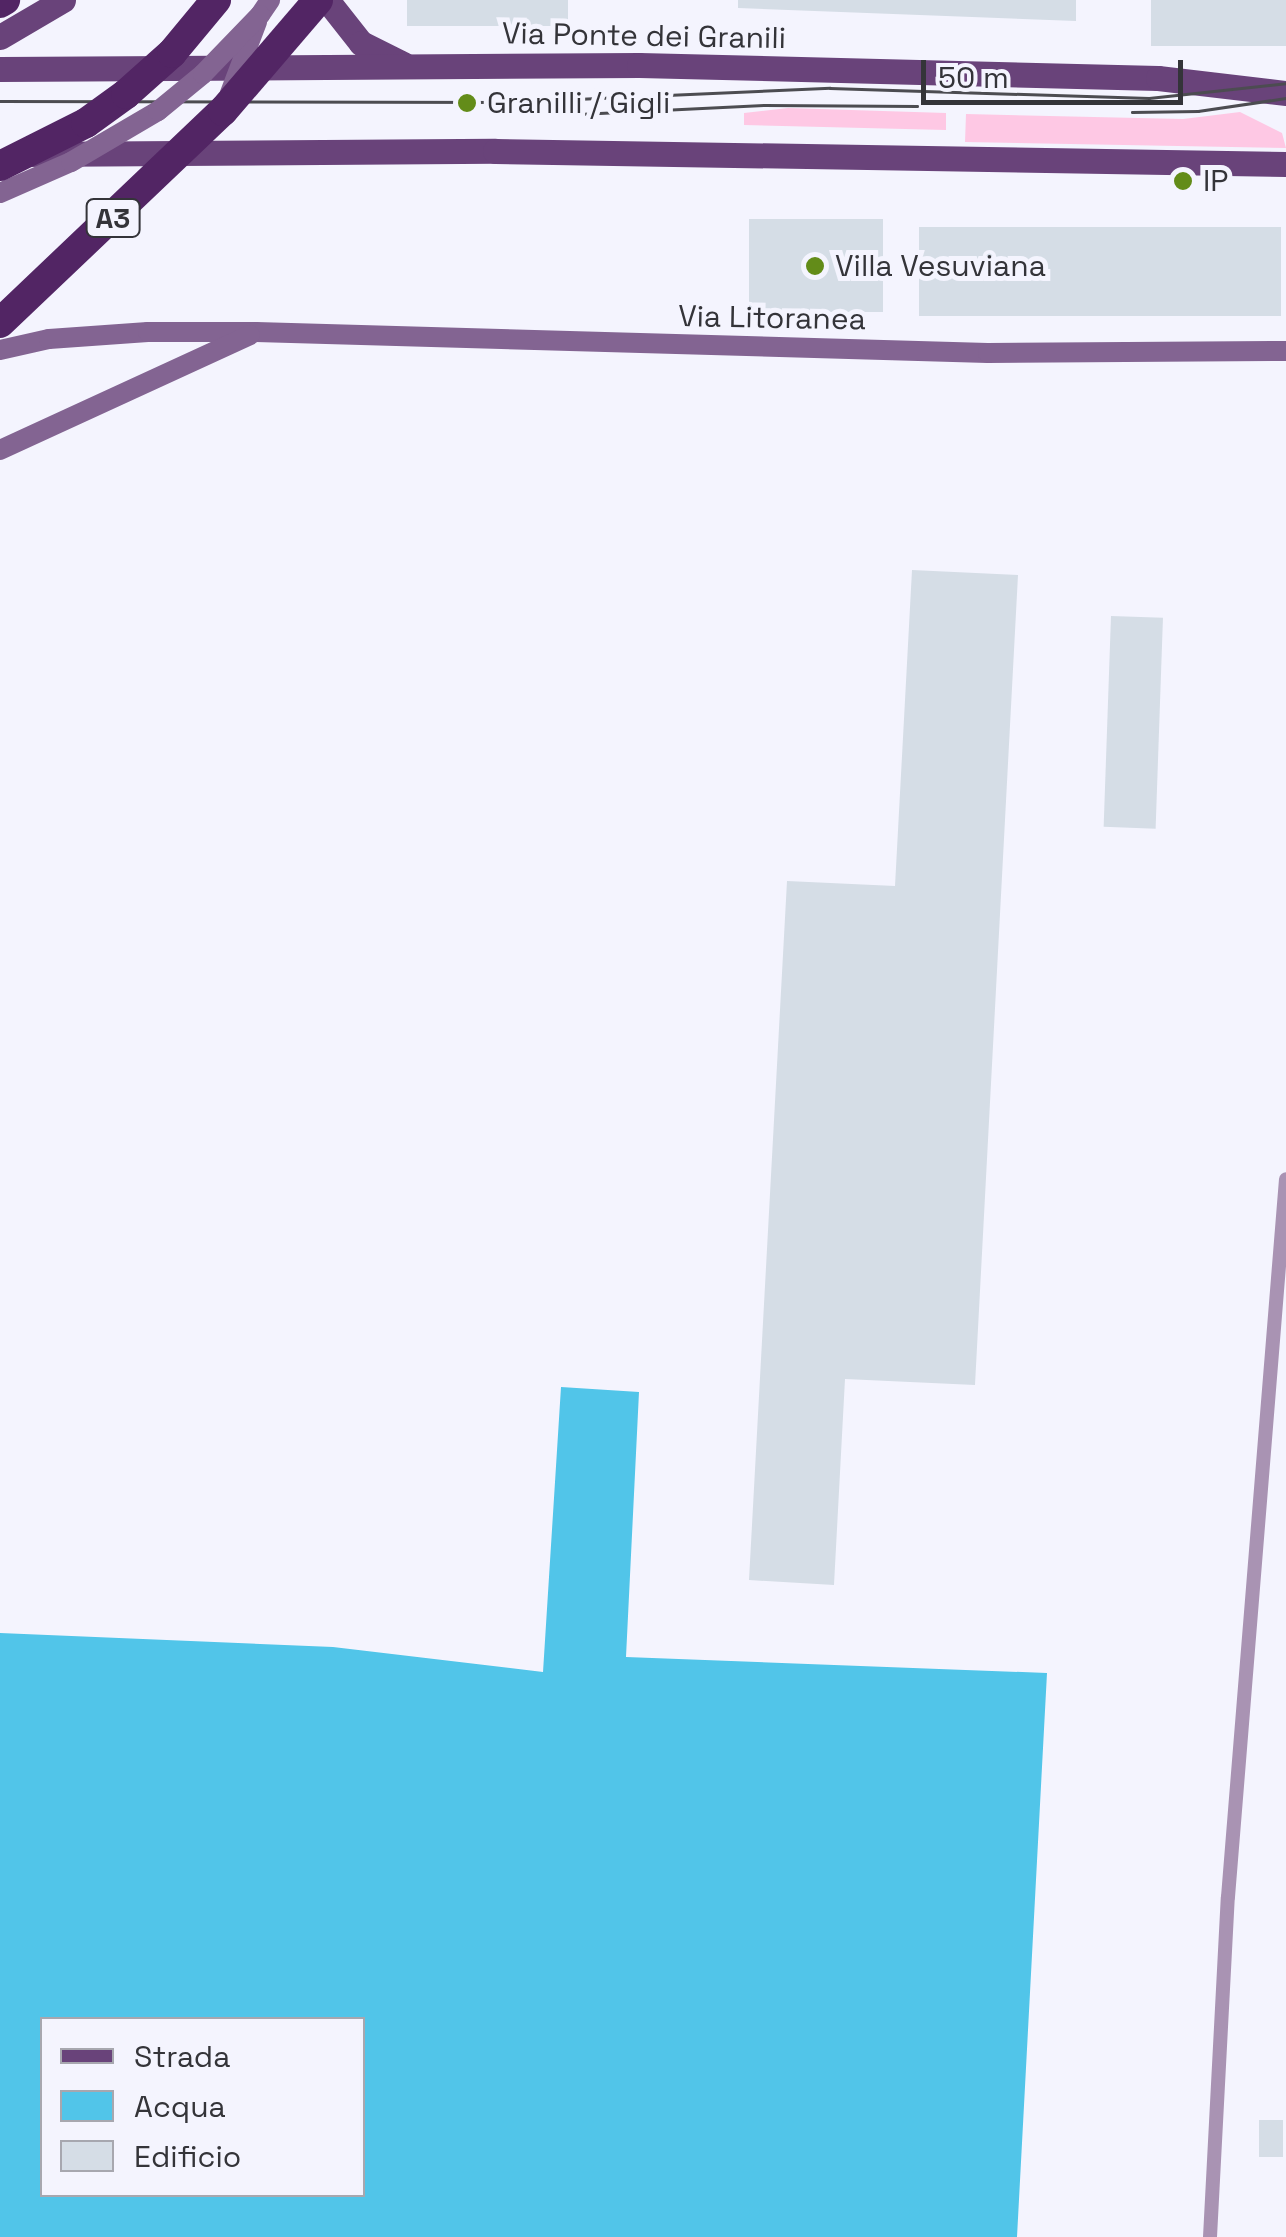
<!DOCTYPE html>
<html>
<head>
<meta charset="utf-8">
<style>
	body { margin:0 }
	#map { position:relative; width:1286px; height:2237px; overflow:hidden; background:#f4f4fe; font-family:"Space Grotesk",sans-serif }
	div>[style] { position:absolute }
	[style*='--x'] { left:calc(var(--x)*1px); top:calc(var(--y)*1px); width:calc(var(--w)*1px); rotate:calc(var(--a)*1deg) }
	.green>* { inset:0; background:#fec8e4 }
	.water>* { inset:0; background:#51c5e9 }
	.building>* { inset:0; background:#d5dde6; transform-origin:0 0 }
	.lane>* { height:14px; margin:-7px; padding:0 7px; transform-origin:7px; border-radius:7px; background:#a993b3 }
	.secondary>* { height:20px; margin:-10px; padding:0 10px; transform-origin:10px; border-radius:10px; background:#836492 }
	.primary>* { height:25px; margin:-12.5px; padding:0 12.5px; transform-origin:12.5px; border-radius:12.5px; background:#69437a }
	.highway>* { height:30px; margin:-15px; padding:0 15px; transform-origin:15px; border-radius:15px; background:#522564 }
	.tram>* { height:2.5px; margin:-1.25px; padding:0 1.25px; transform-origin:1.25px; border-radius:1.25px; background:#4c4c51 }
	.secondary-bridge>* { height:20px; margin:-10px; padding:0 10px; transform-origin:10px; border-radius:10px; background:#836492 }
	.highway-bridge>* { height:30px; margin:-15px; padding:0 15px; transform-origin:15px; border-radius:15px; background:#522564 }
	.dots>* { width:28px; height:28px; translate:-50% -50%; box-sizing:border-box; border:5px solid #f4f4fe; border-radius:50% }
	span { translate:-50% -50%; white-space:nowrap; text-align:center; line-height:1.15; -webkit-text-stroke:10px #f4f4fe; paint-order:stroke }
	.shield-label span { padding:2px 8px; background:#f4f4fe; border:2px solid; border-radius:8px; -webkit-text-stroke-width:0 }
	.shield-label { font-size:28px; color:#343439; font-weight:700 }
	.street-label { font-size:30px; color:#343439 }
	.poi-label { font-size:30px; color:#343439 }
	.left { translate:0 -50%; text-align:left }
	.legend { position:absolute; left:40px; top:2017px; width:325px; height:180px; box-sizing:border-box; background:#f4f4fe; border:2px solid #a7a7af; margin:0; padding:12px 18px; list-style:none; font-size:30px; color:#343439 }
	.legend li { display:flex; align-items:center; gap:20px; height:50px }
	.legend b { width:50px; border:2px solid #a7a7af }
	.scale { position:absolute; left:921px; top:60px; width:262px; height:45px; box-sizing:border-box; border:5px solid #343439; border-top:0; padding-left:12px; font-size:30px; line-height:35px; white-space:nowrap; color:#343439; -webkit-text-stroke:8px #f4f4fe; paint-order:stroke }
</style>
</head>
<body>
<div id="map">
	<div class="green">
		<div style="clip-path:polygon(788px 108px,946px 113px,946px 130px,744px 125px,744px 113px)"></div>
		<div style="clip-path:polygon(1240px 112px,1282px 133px,1286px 148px,965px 142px,966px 114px,1183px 119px)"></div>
	</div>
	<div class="water">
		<div style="clip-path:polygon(evenodd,561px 1387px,639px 1392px,626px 1657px,1047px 1673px,1017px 2237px,0 2237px,0 1633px,333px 1647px,543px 1672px,561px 1387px,42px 2020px,362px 2020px,362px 2194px,42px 2194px,42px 2020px)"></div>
	</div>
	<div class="building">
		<div style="left:407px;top:0;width:161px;height:26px"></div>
		<div style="clip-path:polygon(738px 0,1076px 0,1076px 21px,738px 8px)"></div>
		<div style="left:1151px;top:0;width:135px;height:46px"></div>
		<div style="left:749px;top:219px;width:134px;height:93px"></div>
		<div style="left:919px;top:227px;width:362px;height:89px"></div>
		<div style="clip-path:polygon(912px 570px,1018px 575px,975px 1385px,845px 1379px,834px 1585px,749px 1580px,787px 881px,895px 886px)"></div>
		<div style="left:1111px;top:616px;width:52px;height:211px;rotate:2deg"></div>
		<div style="left:1259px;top:2120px;width:24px;height:37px"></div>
	</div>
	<div class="lane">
		<div style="--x:1210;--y:2237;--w:340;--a:-87"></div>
		<div style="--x:1228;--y:1897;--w:720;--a:-85.38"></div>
	</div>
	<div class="secondary">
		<div style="--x:260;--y:15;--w:18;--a:-56"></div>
		<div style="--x:0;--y:350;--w:50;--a:-12.7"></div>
		<div style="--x:49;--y:339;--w:99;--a:-4"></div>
		<div style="--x:148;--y:332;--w:108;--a:0"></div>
		<div style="--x:256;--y:332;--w:732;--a:1.64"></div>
		<div style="--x:988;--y:353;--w:298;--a:-0.4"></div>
		<div style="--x:0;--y:450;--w:275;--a:-24.7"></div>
	</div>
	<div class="primary">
		<div style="--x:327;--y:0;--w:55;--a:51.7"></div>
		<div style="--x:361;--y:43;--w:47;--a:26.6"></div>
		<div style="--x:0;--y:37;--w:73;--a:-30.4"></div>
		<div style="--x:0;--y:69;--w:639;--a:-0.36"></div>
		<div style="--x:639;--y:65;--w:519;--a:1.43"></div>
		<div style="--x:1158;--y:78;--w:129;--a:6.7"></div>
		<div style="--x:26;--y:154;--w:469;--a:-0.4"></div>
		<div style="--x:495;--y:151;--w:791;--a:0.94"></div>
	</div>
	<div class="highway">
		<div style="--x:0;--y:3;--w:6;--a:-31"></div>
	</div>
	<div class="tram">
		<div style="--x:0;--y:101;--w:505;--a:0.11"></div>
		<div style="--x:505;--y:102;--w:325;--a:-2.5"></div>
		<div style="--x:830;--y:88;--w:319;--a:1.8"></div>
		<div style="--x:1149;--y:98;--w:138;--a:-6.2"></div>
		<div style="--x:1132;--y:112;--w:66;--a:-0.9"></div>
		<div style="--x:1198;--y:111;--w:89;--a:-8.4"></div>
		<div style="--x:538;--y:116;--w:227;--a:-2.8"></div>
		<div style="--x:765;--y:105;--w:152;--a:0.4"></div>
	</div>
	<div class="secondary-bridge">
		<div style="--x:230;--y:93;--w:76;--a:-69.2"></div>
		<div style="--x:0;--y:193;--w:77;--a:-23.6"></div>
		<div style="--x:71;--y:162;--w:101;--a:-30.4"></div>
		<div style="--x:158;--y:111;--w:58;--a:-39.4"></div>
		<div style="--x:203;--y:74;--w:82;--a:-46"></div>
	</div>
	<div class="highway-bridge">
		<div style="--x:0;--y:166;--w:96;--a:-26.6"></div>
		<div style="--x:86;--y:123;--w:49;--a:-35.9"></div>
		<div style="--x:126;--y:94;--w:62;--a:-41.7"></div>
		<div style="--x:172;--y:53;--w:69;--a:-50.3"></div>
		<div style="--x:0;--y:323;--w:308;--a:-43.6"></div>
		<div style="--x:223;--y:111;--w:146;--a:-49.4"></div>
	</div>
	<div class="dots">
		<div style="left:467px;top:103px;background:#638c19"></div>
		<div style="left:1183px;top:181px;background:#638c19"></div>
		<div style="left:815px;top:266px;background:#638c19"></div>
	</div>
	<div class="shield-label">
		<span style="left:113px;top:218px">A3</span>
	</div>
	<div class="street-label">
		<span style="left:644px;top:36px;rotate:1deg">Via Ponte dei Granili</span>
		<span style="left:772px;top:318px;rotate:1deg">Via Litoranea</span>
	</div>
	<div class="poi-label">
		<span class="left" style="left:487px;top:103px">Granilli / Gigli</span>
		<span class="left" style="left:1203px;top:181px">IP</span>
		<span class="left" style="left:835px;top:266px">Villa Vesuviana</span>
	</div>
	<ul class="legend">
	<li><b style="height:12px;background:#69437a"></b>Strada</li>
	<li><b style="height:28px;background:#51c5e9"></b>Acqua</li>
	<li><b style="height:28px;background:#d5dde6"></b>Edificio</li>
	</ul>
	<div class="scale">50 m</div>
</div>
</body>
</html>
